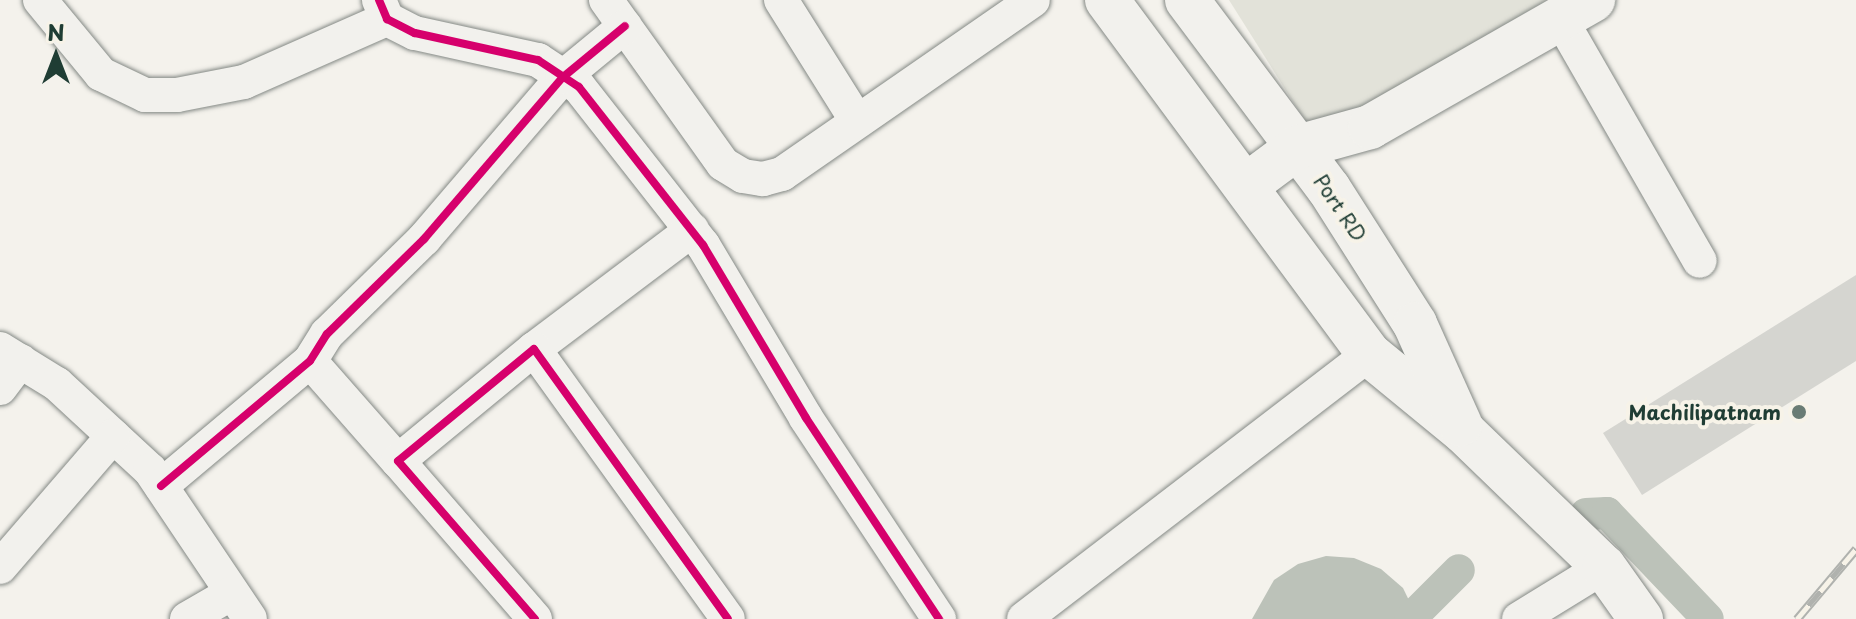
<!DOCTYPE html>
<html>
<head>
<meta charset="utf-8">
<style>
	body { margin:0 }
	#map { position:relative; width:1856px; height:619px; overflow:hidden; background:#f4f2ec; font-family:"Playpen Sans",sans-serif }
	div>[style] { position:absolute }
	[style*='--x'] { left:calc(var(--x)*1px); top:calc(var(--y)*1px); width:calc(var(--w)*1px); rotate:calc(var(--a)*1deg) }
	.green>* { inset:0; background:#e2e2d9 }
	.water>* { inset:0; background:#bcc2b9 }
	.canal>* { height:32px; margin:-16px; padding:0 16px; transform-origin:16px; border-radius:16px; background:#bcc2b9 }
	.building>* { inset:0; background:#d5d5d0 }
	.roads { filter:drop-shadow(0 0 2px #848985) drop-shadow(0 0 2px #848985) }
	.minor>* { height:34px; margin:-17px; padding:0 17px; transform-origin:17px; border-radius:17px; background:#f2f1ed }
	.major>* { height:44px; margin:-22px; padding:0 22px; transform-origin:22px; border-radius:22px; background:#f2f1ed }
	.rail>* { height:9px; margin-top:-4.5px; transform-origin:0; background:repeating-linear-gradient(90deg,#f7f3e8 0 18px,#b0b2ae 0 36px); box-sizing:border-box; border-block:2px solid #b0b2ae }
	.cycleway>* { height:8px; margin:-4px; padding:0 4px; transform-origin:4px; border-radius:4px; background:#d6006c }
	.dots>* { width:22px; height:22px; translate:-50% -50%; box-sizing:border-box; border:4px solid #f7f3e8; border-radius:50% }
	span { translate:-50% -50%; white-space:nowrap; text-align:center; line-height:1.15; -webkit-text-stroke:8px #f7f3e8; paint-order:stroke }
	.street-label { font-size:20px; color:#1f3d34 }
	.poi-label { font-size:20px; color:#1f3d34; font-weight:700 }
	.right { translate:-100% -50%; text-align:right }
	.north { position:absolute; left:16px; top:16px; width:80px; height:80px; -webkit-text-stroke:6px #f7f3e8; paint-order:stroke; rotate:0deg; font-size:22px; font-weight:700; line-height:32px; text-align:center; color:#1f3d34 }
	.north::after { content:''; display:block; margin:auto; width:28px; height:36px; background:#1f3d34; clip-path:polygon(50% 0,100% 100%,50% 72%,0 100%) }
</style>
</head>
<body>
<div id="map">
	<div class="green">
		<div style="clip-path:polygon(1229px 0,1547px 0,1348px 117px,1307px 124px)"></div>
	</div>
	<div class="water">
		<div style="clip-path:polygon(1326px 556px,1354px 558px,1381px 569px,1403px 588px,1418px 619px,1252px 619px,1274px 580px,1298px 564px)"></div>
	</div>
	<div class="canal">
		<div style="--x:1586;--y:514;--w:21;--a:-3"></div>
		<div style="--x:1607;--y:513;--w:146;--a:46.4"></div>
		<div style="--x:1410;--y:619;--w:69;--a:-45"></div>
	</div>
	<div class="building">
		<div style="clip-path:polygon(1856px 275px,1856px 361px,1642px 495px,1603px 433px)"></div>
	</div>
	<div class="roads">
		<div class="minor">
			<div style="--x:40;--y:0;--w:96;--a:50.5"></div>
			<div style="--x:101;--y:74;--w:49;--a:25.5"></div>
			<div style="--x:145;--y:95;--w:32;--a:0"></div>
			<div style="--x:177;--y:95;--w:68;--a:-11"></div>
			<div style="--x:244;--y:82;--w:156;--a:-23.8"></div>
			<div style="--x:379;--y:0;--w:21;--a:67"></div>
			<div style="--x:387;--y:19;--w:31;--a:27"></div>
			<div style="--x:415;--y:33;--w:126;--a:12.4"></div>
			<div style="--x:538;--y:60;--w:49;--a:33.4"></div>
			<div style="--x:579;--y:87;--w:201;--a:51.9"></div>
			<div style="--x:703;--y:245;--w:201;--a:59.2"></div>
			<div style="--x:806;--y:418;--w:241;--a:56.5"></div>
			<div style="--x:606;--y:0;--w:201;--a:54.5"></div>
			<div style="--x:723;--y:164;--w:23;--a:31"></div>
			<div style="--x:743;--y:176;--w:20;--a:9"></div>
			<div style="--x:763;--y:179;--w:20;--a:-15"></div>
			<div style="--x:782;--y:174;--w:305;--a:-34.7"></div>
			<div style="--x:781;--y:0;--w:143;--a:57.9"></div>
			<div style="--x:1560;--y:18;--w:280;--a:60.1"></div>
			<div style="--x:0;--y:349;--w:67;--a:31.6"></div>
			<div style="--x:57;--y:384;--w:127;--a:42.8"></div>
			<div style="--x:150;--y:470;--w:179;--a:56.1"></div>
			<div style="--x:534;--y:349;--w:198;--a:-37"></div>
			<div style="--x:310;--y:361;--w:133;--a:48.7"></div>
			<div style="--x:0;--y:388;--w:34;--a:-53"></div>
			<div style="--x:161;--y:486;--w:194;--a:-40"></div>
			<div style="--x:310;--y:361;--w:32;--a:-58"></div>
			<div style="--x:327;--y:334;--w:136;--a:-44.4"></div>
			<div style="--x:424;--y:239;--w:213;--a:-49.4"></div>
			<div style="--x:563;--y:77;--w:80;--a:-39.4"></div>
			<div style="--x:0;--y:567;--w:173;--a:-49.2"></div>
			<div style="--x:187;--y:619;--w:52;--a:-30"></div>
			<div style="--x:535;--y:619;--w:209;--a:-130.9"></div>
			<div style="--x:398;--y:461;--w:176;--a:-39.5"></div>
			<div style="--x:534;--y:349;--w:332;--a:54.3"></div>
			<div style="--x:1024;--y:619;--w:435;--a:-37.5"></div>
			<div style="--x:1519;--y:619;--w:100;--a:-31.5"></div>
		</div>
		<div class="major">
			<div style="--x:1107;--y:0;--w:440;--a:53.5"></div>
			<div style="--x:1369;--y:354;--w:123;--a:39.4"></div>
			<div style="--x:1464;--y:432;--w:194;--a:44"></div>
			<div style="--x:1604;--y:567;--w:64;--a:54.6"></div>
			<div style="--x:1187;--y:0;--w:236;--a:53.1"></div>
			<div style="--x:1329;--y:189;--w:160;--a:57.5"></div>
			<div style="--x:1415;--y:324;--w:110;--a:65.8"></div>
			<div style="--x:1247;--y:185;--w:64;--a:-36.7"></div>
			<div style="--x:1298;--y:147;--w:75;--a:-15.5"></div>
			<div style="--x:1370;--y:127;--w:257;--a:-29.7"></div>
		</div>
	</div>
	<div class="rail">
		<div style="--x:1797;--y:619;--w:92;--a:-49.9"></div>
	</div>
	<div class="cycleway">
		<div style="--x:379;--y:0;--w:21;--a:67"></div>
		<div style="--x:387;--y:19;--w:31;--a:27"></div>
		<div style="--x:415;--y:33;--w:126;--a:12.4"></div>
		<div style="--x:538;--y:60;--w:49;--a:33.4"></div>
		<div style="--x:579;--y:87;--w:201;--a:51.9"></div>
		<div style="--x:703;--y:245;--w:201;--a:59.2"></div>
		<div style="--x:806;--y:418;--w:241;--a:56.5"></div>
		<div style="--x:161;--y:486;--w:194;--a:-40"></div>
		<div style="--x:310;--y:361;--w:32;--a:-58"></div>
		<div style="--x:327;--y:334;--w:136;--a:-44.4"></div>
		<div style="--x:424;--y:239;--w:213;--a:-49.4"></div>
		<div style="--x:563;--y:77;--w:80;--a:-39.4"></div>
		<div style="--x:535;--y:619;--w:209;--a:-130.9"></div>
		<div style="--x:398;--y:461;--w:176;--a:-39.5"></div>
		<div style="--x:534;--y:349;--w:332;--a:54.3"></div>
	</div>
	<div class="dots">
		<div style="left:1799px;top:412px;background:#6a7c74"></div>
	</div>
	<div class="street-label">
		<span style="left:1340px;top:208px;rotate:56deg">Port RD</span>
	</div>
	<div class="poi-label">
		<span class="right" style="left:1781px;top:412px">Machilipatnam</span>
	</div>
	<div class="north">N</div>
</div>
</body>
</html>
